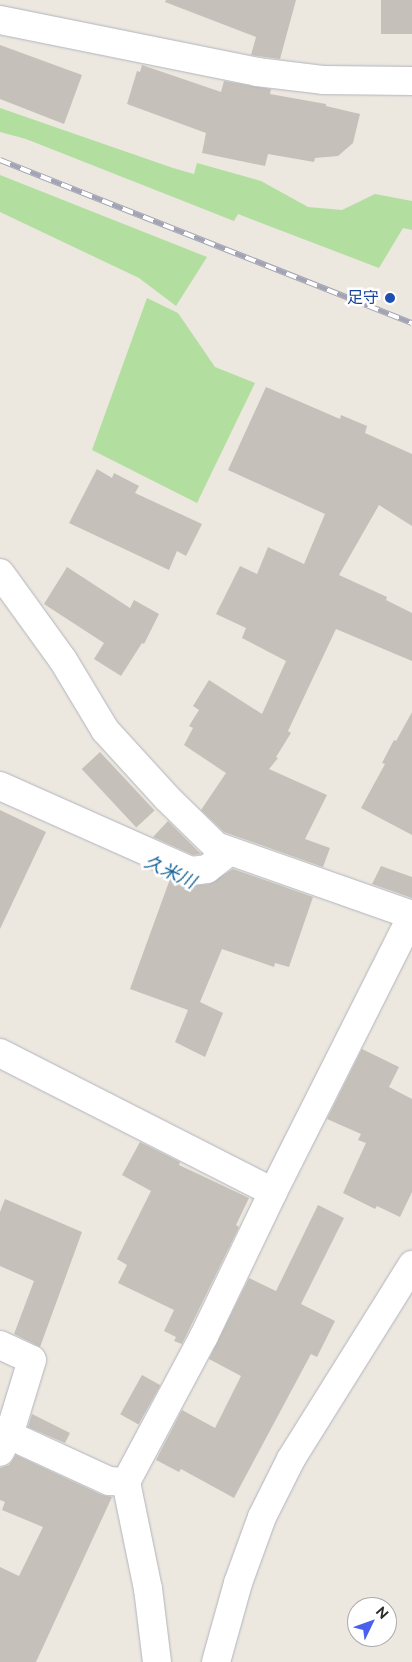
<!DOCTYPE html>
<html>
<head>
<meta charset="utf-8">
<style>
	body { margin:0 }
	#map { position:relative; width:412px; height:1662px; overflow:hidden; background:#ece7df; font-family:Raleway,"Noto Sans JP",sans-serif }
	div>[style] { position:absolute }
	[style*='--x'] { left:calc(var(--x)*1px); top:calc(var(--y)*1px); width:calc(var(--w)*1px); rotate:calc(var(--a)*1deg) }
	.green>* { inset:0; background:#b2df9f }
	.building>* { inset:0; background:#c5c1ba; transform-origin:0 0 }
	.roads { filter:drop-shadow(0 0 1px #b2b4be) drop-shadow(0 0 1px #b2b4be) }
	.street>* { height:28px; margin:-14px; padding:0 14px; transform-origin:14px; border-radius:14px; background:#fff }
	.rail>* { height:5.5px; margin-top:-2.75px; transform-origin:0; background:repeating-linear-gradient(90deg,#fff 0 11px,#a2a3b4 0 22px); box-sizing:border-box; border-block:1px solid #a2a3b4 }
	.dots>* { width:14px; height:14px; translate:-50% -50%; box-sizing:border-box; border:2px solid #fff; border-radius:50% }
	span { translate:-50% -50%; white-space:nowrap; text-align:center; line-height:1.15; -webkit-text-stroke:5px #fff; paint-order:stroke }
	.transit-label { font-size:16px; color:#164399 }
	.right { translate:-100% -50%; text-align:right }
	.water-label { font-size:18px; color:#176395; font-style:italic }
	.north { position:absolute; left:347px; top:1597px; width:50px; height:50px; box-sizing:border-box; background:#fff; border:1px solid #ababab; border-radius:50%; rotate:48deg; font-size:14px; font-weight:700; line-height:20px; text-align:center; color:#2c2c2c }
	.north::after { content:''; display:block; margin:auto; width:18px; height:22px; background:#4a60ee; clip-path:polygon(50% 0,100% 100%,50% 72%,0 100%) }
</style>
</head>
<body>
<div id="map">
	<div class="green">
		<div style="clip-path:polygon(0 108px,173px 168px,194px 174px,197px 163px,261px 181px,308px 207px,342px 210px,375px 194px,412px 201px,412px 230px,403px 228px,379px 268px,238px 214px,234px 221px,26px 139px,0 132px)"></div>
		<div style="clip-path:polygon(0 175px,207px 257px,176px 306px,139px 278px,0 212px)"></div>
		<div style="clip-path:polygon(147px 298px,178px 313px,215px 367px,255px 383px,197px 503px,92px 450px)"></div>
	</div>
	<div class="building">
		<div style="clip-path:polygon(166px 0,296px 0,280px 59px,251px 55px,256px 37px,165px 2px)"></div>
		<div style="left:381px;top:0;width:31px;height:34px"></div>
		<div style="clip-path:polygon(0 45px,82px 75px,64px 124px,0 99px)"></div>
		<div style="clip-path:polygon(142px 65px,221px 92px,224px 81px,271px 89px,270px 94px,326px 104px,326px 106px,360px 114px,353px 143px,338px 156px,315px 158px,314px 162px,268px 154px,265px 166px,202px 153px,206px 133px,127px 104px,137px 71px,140px 72px)"></div>
		<div style="clip-path:polygon(266px 387px,340px 419px,341px 415px,367px 426px,365px 433px,412px 454px,412px 526px,379px 505px,339px 575px,387px 597px,386px 600px,412px 613px,412px 661px,336px 629px,288px 731px,291px 733px,276px 757px,278px 758px,269px 769px,327px 795px,305px 839px,330px 848px,323px 867px,224px 832px,201px 810px,226px 773px,184px 745px,193px 728px,189px 726px,199px 710px,193px 706px,209px 680px,262px 714px,286px 661px,242px 638px,246px 628px,216px 614px,240px 566px,257px 574px,268px 547px,304px 564px,325px 514px,228px 470px)"></div>
		<div style="clip-path:polygon(97px 469px,112px 478px,114px 473px,139px 486px,135px 493px,202px 524px,186px 556px,177px 551px,169px 570px,69px 523px)"></div>
		<div style="clip-path:polygon(67px 567px,130px 608px,134px 600px,159px 614px,144px 644px,142px 643px,121px 676px,94px 659px,104px 643px,44px 604px)"></div>
		<div style="clip-path:polygon(412px 712px,412px 835px,361px 808px,385px 764px,382px 763px,394px 740px,396px 741px)"></div>
		<div style="left:100px;top:752px;width:80px;height:25px;rotate:47deg"></div>
		<div style="clip-path:polygon(0 810px,46px 832px,0 929px)"></div>
		<div style="clip-path:polygon(168px 821px,201px 854px,193px 855px,153px 837px)"></div>
		<div style="clip-path:polygon(381px 866px,412px 877px,412px 898px,372px 884px)"></div>
		<div style="clip-path:polygon(233px 869px,313px 897px,289px 967px,275px 963px,274px 967px,222px 949px,200px 1002px,223px 1013px,205px 1057px,175px 1042px,188px 1010px,130px 989px,170px 879px,192px 886px,209px 884px)"></div>
		<div style="clip-path:polygon(362px 1049px,399px 1067px,389px 1087px,412px 1099px,412px 1192px,400px 1217px,377px 1206px,375px 1209px,343px 1193px,366px 1143px,358px 1140px,361px 1134px,327px 1119px)"></div>
		<div style="clip-path:polygon(140px 1142px,180px 1162px,179px 1165px,249px 1198px,236px 1225px,239px 1227px,182px 1344px,174px 1341px,176px 1337px,164px 1331px,174px 1310px,118px 1283px,127px 1265px,117px 1259px,151px 1191px,122px 1175px)"></div>
		<div style="clip-path:polygon(5px 1199px,82px 1232px,40px 1347px,14px 1334px,34px 1281px,0 1266px,0 1212px)"></div>
		<div style="clip-path:polygon(318px 1205px,344px 1218px,301px 1304px,335px 1321px,317px 1357px,311px 1354px,234px 1498px,181px 1469px,179px 1472px,156px 1460px,182px 1410px,215px 1428px,241px 1376px,209px 1359px,249px 1278px,276px 1291px)"></div>
		<div style="left:142px;top:1375px;width:21px;height:45px;rotate:29deg"></div>
		<div style="clip-path:polygon(32px 1414px,70px 1433px,65px 1443px,28px 1427px)"></div>
		<div style="clip-path:polygon(16px 1455px,102px 1495px,112px 1497px,36px 1662px,0 1662px,0 1567px,19px 1576px,43px 1527px,2px 1510px,5px 1502px,0 1500px,0 1468px,9px 1465px)"></div>
	</div>
	<div class="roads">
		<div class="street">
			<div style="--x:0;--y:20;--w:262;--a:11.4"></div>
			<div style="--x:257;--y:72;--w:66;--a:6.9"></div>
			<div style="--x:323;--y:80;--w:89;--a:0.6"></div>
			<div style="--x:0;--y:573;--w:107;--a:54.1"></div>
			<div style="--x:63;--y:660;--w:82;--a:59"></div>
			<div style="--x:105;--y:730;--w:92;--a:47.6"></div>
			<div style="--x:167;--y:798;--w:69;--a:44.4"></div>
			<div style="--x:216;--y:846;--w:208;--a:19.4"></div>
			<div style="--x:0;--y:786;--w:209;--a:24"></div>
			<div style="--x:191;--y:871;--w:16;--a:-7"></div>
			<div style="--x:207;--y:869;--w:28;--a:-38"></div>
			<div style="--x:0;--y:1053;--w:306;--a:27"></div>
			<div style="--x:0;--y:1345;--w:35;--a:25"></div>
			<div style="--x:32;--y:1360;--w:78;--a:107"></div>
			<div style="--x:9;--y:1435;--w:19;--a:118"></div>
			<div style="--x:9;--y:1435;--w:110;--a:24.7"></div>
			<div style="--x:109;--y:1481;--w:17;--a:3"></div>
			<div style="--x:157;--y:1662;--w:74;--a:-97"></div>
			<div style="--x:148;--y:1589;--w:109;--a:-101.6"></div>
			<div style="--x:126;--y:1482;--w:166;--a:-61.9"></div>
			<div style="--x:204;--y:1336;--w:160;--a:-64.4"></div>
			<div style="--x:273;--y:1192;--w:309;--a:-63.3"></div>
			<div style="--x:216;--y:1662;--w:82;--a:-74.4"></div>
			<div style="--x:238;--y:1583;--w:70;--a:-70"></div>
			<div style="--x:262;--y:1517;--w:65;--a:-63.4"></div>
			<div style="--x:291;--y:1459;--w:229;--a:-58"></div>
		</div>
	</div>
	<div class="rail">
		<div style="--x:0;--y:160;--w:443;--a:21.6"></div>
	</div>
	<div class="dots">
		<div style="left:390px;top:298px;background:#1a4fb4"></div>
	</div>
	<div class="transit-label">
		<span class="right" style="left:379px;top:298px">足守</span>
	</div>
	<div class="water-label">
		<span style="left:170px;top:872px;rotate:25deg">久米川</span>
	</div>
	<div class="north">N</div>
</div>
</body>
</html>
